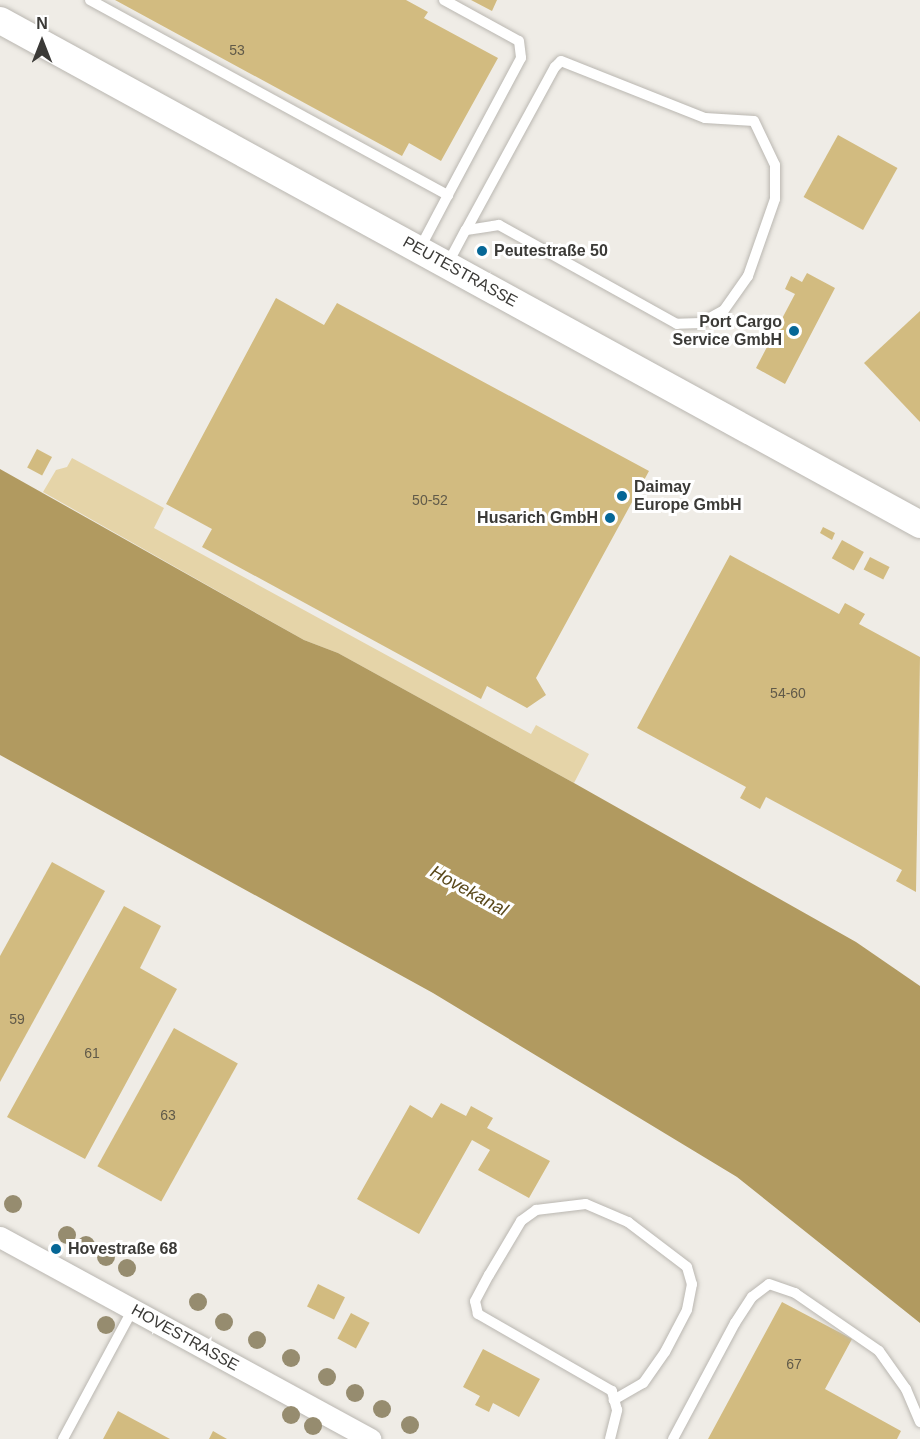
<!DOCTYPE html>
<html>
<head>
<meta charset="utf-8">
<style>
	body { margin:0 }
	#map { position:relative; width:920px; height:1439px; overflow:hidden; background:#efece6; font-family:Helvetica,sans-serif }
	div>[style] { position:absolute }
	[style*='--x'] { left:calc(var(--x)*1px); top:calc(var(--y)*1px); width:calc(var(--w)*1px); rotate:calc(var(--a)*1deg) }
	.green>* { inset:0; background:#e5d4a8 }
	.water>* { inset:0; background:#b19a60 }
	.building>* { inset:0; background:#d2bb80; transform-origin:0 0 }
	.roads { filter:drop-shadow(0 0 2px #bab7b1) drop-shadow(0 0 2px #bab7b1) }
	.service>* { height:10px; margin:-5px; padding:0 5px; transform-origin:5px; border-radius:5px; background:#fff }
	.minor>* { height:21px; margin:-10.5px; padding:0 10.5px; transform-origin:10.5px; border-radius:10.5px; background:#fff }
	.tertiary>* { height:27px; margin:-13.5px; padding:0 13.5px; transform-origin:13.5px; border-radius:13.5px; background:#fff }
	.trees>* { width:18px; height:18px; margin:-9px; border-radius:50%; background:#968c6f }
	.dots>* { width:16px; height:16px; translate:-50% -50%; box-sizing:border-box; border:3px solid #fff; border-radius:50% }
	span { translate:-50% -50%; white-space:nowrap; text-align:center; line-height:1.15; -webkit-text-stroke:6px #fff; paint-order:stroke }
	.number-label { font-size:14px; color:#615a49 }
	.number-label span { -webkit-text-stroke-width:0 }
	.poi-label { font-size:16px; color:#3b3a37; font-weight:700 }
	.left { translate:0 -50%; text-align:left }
	.right { translate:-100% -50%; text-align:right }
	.street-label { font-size:16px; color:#3b3a37 }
	.water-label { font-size:18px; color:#5a491b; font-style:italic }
	.north { position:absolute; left:12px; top:12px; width:60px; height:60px; -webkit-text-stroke:4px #fff; paint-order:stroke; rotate:0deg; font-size:16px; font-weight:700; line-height:24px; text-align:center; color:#3b3a37 }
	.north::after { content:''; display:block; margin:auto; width:21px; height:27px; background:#3b3a37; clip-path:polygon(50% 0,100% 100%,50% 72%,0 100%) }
</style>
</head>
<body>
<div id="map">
	<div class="green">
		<div style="clip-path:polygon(72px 458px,164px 508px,154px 528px,531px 734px,536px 725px,589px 754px,574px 783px,338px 653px,304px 640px,43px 492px,56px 470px,67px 467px)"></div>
	</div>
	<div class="water">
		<div style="clip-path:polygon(0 469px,304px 640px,338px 653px,574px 783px,856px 942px,920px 986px,920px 1323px,737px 1177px,433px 993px,0 755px)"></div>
	</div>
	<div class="building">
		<div style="clip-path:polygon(115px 0,406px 0,428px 12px,424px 18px,498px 58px,441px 161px,409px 143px,402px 156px)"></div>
		<div style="clip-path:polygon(471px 0,497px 0,492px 11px)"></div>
		<div style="left:838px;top:135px;width:68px;height:71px;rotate:29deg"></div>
		<div style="clip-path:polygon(807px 273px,835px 288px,785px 384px,756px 368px,795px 294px,785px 289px,791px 276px,802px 282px)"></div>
		<div style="clip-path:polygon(276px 298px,324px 325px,337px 303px,649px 471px,536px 678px,546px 695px,527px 708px,487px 686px,481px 699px,202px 547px,212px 529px,166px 504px)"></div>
		<div style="clip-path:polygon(920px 311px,920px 422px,864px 363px)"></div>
		<div style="left:37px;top:449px;width:17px;height:21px;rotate:28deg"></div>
		<div style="clip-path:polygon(823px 527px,835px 533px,832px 540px,820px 533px)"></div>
		<div style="left:842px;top:540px;width:25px;height:21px;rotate:29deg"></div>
		<div style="clip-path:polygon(730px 555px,839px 614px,845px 603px,865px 614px,859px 624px,920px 657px,916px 892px,896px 881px,902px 870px,766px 797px,760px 809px,740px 798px,746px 787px,637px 728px)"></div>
		<div style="left:870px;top:557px;width:22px;height:14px;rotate:27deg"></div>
		<div style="clip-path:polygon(52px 862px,105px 891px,0 1082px,0 956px)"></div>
		<div style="clip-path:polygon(124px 906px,161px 926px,140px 968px,177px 989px,85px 1159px,7px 1117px)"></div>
		<div style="left:174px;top:1028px;width:73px;height:158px;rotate:29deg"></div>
		<div style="clip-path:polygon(441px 1103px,466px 1116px,471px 1106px,493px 1118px,487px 1128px,550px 1161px,529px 1198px,478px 1170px,490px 1150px,472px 1140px,419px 1234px,357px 1199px,410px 1105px,432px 1118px)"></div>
		<div style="left:318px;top:1284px;width:30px;height:25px;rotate:26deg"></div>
		<div style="clip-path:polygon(782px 1302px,852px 1339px,825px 1389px,901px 1431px,897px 1439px,708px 1439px)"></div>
		<div style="left:351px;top:1313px;width:21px;height:29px;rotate:28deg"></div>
		<div style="clip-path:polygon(483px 1349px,540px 1379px,519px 1417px,493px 1403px,489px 1412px,475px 1405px,480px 1396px,463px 1387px)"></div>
		<div style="clip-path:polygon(118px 1411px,170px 1439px,103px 1439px)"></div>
		<div style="clip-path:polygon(213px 1431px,227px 1439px,209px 1439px)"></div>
	</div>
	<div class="roads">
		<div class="service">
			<div style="--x:90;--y:0;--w:408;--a:28.6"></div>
			<div style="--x:448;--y:195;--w:62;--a:117.8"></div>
			<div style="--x:444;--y:0;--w:85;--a:28.7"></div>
			<div style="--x:519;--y:41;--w:17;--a:83"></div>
			<div style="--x:521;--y:58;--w:155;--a:118.1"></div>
			<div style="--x:447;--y:265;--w:40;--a:-62"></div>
			<div style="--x:466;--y:230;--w:186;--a:-61.4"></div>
			<div style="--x:555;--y:67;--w:8;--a:-45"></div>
			<div style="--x:561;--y:61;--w:155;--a:21.6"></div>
			<div style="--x:705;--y:118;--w:49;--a:3.5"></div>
			<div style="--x:754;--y:121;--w:49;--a:64.5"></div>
			<div style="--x:775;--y:165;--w:34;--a:90"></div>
			<div style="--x:775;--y:199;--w:82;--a:109.3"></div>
			<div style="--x:748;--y:276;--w:42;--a:125.2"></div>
			<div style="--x:724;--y:310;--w:26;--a:151"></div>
			<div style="--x:701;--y:323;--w:24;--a:178"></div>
			<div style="--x:677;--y:324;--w:204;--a:-150.9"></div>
			<div style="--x:499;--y:225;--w:33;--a:171"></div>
			<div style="--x:63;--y:1439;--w:148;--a:-61.7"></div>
			<div style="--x:610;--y:1439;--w:30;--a:-76"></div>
			<div style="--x:617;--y:1410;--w:20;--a:-105"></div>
			<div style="--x:612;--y:1391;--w:155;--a:-150.1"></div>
			<div style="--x:478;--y:1314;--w:13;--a:-103"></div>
			<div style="--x:475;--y:1301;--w:30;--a:-62"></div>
			<div style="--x:489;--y:1275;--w:63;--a:-59.3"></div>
			<div style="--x:521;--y:1221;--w:19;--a:-36"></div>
			<div style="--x:536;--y:1210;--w:50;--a:-6.8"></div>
			<div style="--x:586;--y:1204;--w:46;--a:23.2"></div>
			<div style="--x:628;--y:1222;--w:74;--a:37.3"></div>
			<div style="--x:687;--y:1267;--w:18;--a:74"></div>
			<div style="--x:692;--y:1284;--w:26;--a:101"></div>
			<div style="--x:687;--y:1310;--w:47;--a:117.6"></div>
			<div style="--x:665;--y:1352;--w:38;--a:125"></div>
			<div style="--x:643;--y:1383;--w:34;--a:150"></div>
			<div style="--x:673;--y:1439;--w:132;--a:-61.9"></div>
			<div style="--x:735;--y:1323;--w:31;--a:-57"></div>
			<div style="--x:752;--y:1297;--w:21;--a:-37"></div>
			<div style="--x:769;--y:1284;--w:28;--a:19"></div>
			<div style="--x:795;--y:1293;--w:102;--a:34.6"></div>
			<div style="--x:879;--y:1351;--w:47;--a:54.6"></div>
			<div style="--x:906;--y:1389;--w:36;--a:67"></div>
		</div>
		<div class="minor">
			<div style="--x:0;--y:1237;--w:422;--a:28.6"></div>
		</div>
		<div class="tertiary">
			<div style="--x:0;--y:20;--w:1049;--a:28.72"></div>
		</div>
	</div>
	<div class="trees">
		<div style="left:13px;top:1204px"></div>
		<div style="left:67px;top:1235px"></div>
		<div style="left:86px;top:1245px"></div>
		<div style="left:106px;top:1257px"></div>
		<div style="left:127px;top:1268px"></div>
		<div style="left:198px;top:1302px"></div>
		<div style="left:224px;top:1322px"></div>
		<div style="left:106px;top:1325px"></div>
		<div style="left:257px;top:1340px"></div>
		<div style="left:291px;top:1358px"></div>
		<div style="left:327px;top:1377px"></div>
		<div style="left:355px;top:1393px"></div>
		<div style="left:382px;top:1409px"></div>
		<div style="left:291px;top:1415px"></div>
		<div style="left:410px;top:1425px"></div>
		<div style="left:313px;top:1426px"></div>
	</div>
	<div class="dots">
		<div style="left:482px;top:251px;background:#066796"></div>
		<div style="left:794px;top:331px;background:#066796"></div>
		<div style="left:622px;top:496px;background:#066796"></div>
		<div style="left:610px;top:518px;background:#066796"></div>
		<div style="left:56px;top:1249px;background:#066796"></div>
	</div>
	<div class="number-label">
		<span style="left:237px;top:50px">53</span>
		<span style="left:430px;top:500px">50-52</span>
		<span style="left:788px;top:693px">54-60</span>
		<span style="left:17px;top:1019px">59</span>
		<span style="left:92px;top:1053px">61</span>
		<span style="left:168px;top:1115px">63</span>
		<span style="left:794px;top:1364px">67</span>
	</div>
	<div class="poi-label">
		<span class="left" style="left:494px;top:251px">Peutestraße 50</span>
		<span class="right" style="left:782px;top:331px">Port Cargo<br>Service GmbH</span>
		<span class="left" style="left:634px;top:496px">Daimay<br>Europe GmbH</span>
		<span class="right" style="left:598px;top:518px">Husarich GmbH</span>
		<span class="left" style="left:68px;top:1249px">Hovestraße 68</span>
	</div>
	<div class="street-label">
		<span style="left:460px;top:272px;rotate:29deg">PEUTESTRASSE</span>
		<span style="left:185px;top:1338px;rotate:29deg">HOVESTRASSE</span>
	</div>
	<div class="water-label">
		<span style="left:469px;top:891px;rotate:29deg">Hovekanal</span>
	</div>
	<div class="north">N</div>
</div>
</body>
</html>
